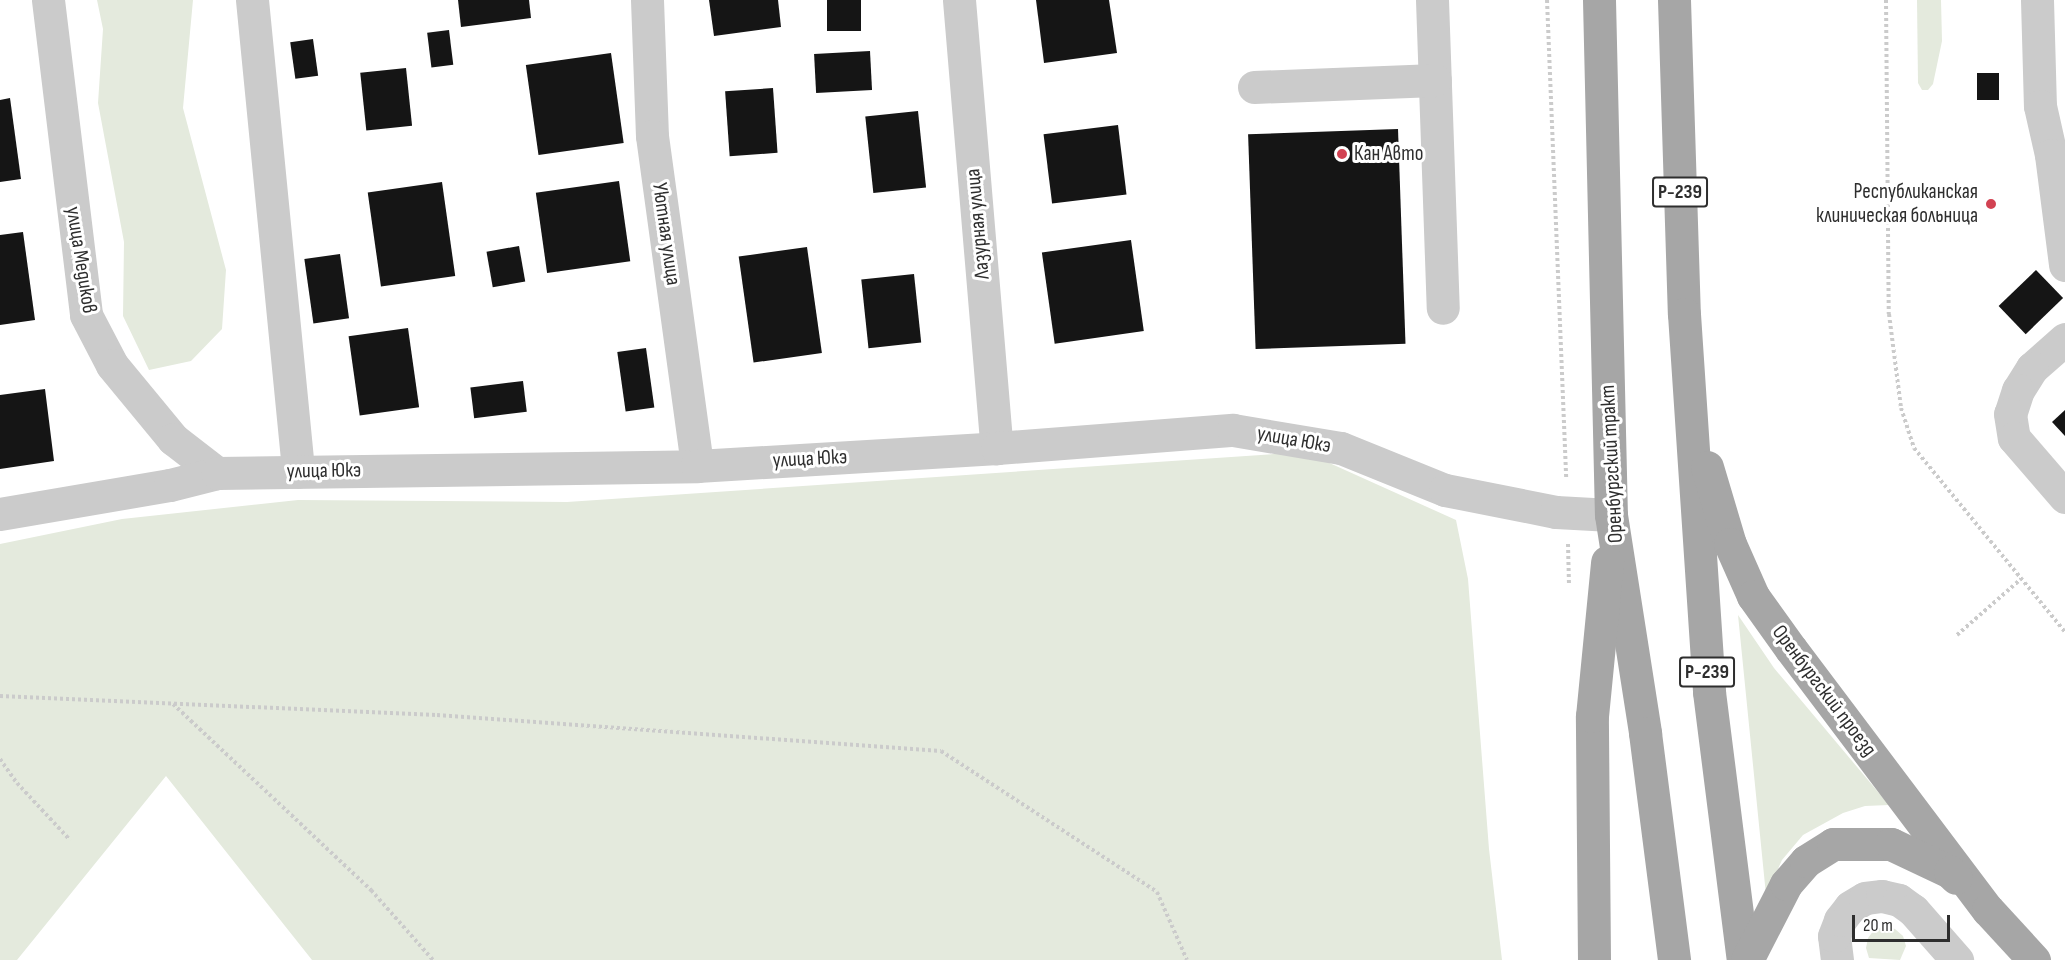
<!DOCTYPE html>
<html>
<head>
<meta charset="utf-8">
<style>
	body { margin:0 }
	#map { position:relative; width:2065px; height:960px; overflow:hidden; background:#fff; font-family:"Sofia Sans Condensed",sans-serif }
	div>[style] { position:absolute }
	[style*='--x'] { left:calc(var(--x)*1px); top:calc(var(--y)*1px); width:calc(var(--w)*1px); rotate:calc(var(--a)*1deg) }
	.green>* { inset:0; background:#e4eadd }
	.building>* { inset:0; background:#151515; transform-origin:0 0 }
	.path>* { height:4px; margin-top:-2px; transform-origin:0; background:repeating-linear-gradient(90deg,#cbcbcb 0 3px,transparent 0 6px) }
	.minor>* { height:33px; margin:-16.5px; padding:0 16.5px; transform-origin:16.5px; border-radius:16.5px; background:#cbcbcb }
	.major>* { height:33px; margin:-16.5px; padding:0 16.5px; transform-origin:16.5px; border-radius:16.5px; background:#a6a6a6 }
	.dots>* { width:16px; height:16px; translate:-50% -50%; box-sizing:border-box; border:3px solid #fff; border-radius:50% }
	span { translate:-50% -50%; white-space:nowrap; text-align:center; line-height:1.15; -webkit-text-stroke:6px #fff; paint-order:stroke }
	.shield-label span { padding:2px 4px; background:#fff; border:2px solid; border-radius:4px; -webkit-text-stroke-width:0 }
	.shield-label { font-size:20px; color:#2e2e2e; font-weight:700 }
	.poi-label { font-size:21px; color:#2e2e2e }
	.left { translate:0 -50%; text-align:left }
	.right { translate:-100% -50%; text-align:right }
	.street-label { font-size:21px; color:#2e2e2e }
	.scale { position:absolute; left:1852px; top:915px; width:98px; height:27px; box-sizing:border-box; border:3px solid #2e2e2e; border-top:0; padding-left:8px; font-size:18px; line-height:21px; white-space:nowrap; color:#2e2e2e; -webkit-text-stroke:4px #fff; paint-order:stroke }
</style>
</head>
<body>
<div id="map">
	<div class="green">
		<div style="clip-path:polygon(97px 0,193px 0,183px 108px,226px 270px,222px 329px,191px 361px,149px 370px,123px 316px,124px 242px,98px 103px,103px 29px)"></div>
		<div style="clip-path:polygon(1917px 0,1941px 0,1942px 41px,1933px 84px,1928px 90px,1922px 90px,1918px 83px)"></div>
		<div style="clip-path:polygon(1305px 452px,1456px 520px,1468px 579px,1489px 849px,1502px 960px,312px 960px,166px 776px,17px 960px,0 960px,0 544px,122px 519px,298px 500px,567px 502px)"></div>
		<div style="clip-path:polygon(1738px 615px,1774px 668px,1889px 805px,1865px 806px,1843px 813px,1803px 835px,1782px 860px,1766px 895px)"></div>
		<div style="clip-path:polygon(1885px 926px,1895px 929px,1903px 936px,1906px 946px,1900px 960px,1869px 958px,1866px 948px,1868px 938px,1874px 930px)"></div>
	</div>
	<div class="building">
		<div style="clip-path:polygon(458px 0,529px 0,531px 18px,461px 27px)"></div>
		<div style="clip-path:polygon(709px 0,778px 0,781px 27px,714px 36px)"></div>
		<div style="left:827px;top:0;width:34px;height:31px"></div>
		<div style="clip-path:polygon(1036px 0,1109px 0,1117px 53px,1044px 63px)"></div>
		<div style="left:449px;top:30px;width:35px;height:22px;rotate:83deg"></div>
		<div style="left:313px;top:39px;width:37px;height:23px;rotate:82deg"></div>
		<div style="left:870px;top:51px;width:39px;height:56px;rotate:87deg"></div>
		<div style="left:611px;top:53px;width:91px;height:86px;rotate:82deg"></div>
		<div style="left:406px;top:68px;width:58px;height:46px;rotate:84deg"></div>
		<div style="left:1977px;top:73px;width:22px;height:27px"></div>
		<div style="left:773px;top:88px;width:65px;height:48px;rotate:86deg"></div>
		<div style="clip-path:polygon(10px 98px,21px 179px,0 182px,0 100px)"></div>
		<div style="left:918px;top:111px;width:77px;height:53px;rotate:84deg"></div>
		<div style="left:1118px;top:125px;width:70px;height:75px;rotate:83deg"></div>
		<div style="left:1398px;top:129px;width:215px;height:150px;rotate:88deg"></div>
		<div style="left:619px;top:181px;width:81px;height:84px;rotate:82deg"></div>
		<div style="left:442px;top:182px;width:95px;height:75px;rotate:82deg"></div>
		<div style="clip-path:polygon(23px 232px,35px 320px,0 325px,0 235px)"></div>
		<div style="left:1131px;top:240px;width:92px;height:90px;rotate:82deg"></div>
		<div style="left:519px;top:246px;width:36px;height:33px;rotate:80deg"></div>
		<div style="left:807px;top:247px;width:107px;height:69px;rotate:82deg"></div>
		<div style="left:340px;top:254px;width:65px;height:36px;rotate:82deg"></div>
		<div style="left:2036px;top:270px;width:39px;height:52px;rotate:46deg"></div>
		<div style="left:914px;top:274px;width:69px;height:53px;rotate:84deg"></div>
		<div style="left:408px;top:328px;width:80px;height:60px;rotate:82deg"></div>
		<div style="left:646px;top:348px;width:60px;height:29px;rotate:82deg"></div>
		<div style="left:523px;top:381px;width:31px;height:53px;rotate:83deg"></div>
		<div style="clip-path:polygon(45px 389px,54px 461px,0 469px,0 395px)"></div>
		<div style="clip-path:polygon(2065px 410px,2065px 436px,2052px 422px)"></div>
	</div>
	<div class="path">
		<div style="--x:1547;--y:0;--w:479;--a:87.7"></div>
		<div style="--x:1886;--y:0;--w:314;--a:89.5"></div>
		<div style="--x:1889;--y:314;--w:95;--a:82.7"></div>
		<div style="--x:1901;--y:408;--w:42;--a:72"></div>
		<div style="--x:1914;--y:448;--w:238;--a:50.6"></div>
		<div style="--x:1568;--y:544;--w:40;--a:88.6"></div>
		<div style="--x:1957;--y:635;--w:85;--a:-41.2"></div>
		<div style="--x:0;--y:696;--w:437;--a:2.5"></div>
		<div style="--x:437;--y:715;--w:505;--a:4.09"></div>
		<div style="--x:941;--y:751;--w:258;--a:33.1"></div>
		<div style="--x:1157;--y:892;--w:74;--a:66.2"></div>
		<div style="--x:173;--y:704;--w:272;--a:43.2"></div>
		<div style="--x:371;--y:890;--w:94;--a:48.5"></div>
		<div style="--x:0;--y:759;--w:29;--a:55"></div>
		<div style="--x:17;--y:783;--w:78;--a:47.1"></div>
	</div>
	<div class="minor">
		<div style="--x:48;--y:0;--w:317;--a:83.1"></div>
		<div style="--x:86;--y:315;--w:56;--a:62.5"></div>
		<div style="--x:112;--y:365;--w:96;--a:50.5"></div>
		<div style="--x:173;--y:439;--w:56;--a:37.7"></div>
		<div style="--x:252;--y:0;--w:474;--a:84.4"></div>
		<div style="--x:647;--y:0;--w:136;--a:87.9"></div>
		<div style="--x:652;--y:136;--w:333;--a:82.2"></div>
		<div style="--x:959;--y:0;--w:450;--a:85.2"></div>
		<div style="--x:1432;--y:0;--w:308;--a:88"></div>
		<div style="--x:2037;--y:0;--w:106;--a:88.4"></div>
		<div style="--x:2040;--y:106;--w:50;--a:77.3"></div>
		<div style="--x:2051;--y:155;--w:111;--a:82.7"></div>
		<div style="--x:1254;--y:87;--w:181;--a:-2.2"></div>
		<div style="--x:2065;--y:339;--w:44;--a:138.7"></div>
		<div style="--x:2032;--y:368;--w:26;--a:122"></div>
		<div style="--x:2018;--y:390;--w:25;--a:108"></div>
		<div style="--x:2010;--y:414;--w:24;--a:81"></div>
		<div style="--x:2014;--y:438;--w:78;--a:49.2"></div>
		<div style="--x:0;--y:514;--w:172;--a:-9.7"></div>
		<div style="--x:170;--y:485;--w:49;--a:-14.3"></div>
		<div style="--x:217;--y:473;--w:480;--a:-0.8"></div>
		<div style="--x:697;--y:466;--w:301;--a:-3.4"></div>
		<div style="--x:997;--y:448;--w:237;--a:-4.4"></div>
		<div style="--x:1233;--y:430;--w:109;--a:9.5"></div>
		<div style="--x:1341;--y:448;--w:112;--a:22"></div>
		<div style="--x:1445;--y:490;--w:113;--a:11.2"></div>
		<div style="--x:1556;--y:512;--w:55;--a:3.1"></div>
		<div style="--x:1837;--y:960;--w:24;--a:-97"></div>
		<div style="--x:1834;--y:936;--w:17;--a:-69"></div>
		<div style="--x:1840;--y:920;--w:16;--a:-52"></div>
		<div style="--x:1850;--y:907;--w:17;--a:-31"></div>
		<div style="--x:1865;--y:898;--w:17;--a:-7"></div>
		<div style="--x:1882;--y:896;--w:17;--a:13"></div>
		<div style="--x:1899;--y:900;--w:17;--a:36"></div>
		<div style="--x:1913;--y:910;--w:67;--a:48.7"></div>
	</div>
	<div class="major">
		<div style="--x:1599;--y:0;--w:515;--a:88.67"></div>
		<div style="--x:1611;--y:515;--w:221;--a:81.1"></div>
		<div style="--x:1645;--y:733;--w:229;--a:82.7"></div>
		<div style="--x:1674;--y:0;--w:314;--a:88.2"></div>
		<div style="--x:1684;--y:314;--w:379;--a:86.2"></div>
		<div style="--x:1709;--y:692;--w:270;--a:82.8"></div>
		<div style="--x:1707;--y:467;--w:80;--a:73.4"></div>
		<div style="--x:1730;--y:544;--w:57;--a:66.1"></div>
		<div style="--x:1753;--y:596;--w:65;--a:54.4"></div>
		<div style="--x:1791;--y:649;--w:327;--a:53"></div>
		<div style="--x:1988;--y:910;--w:68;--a:47.4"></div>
		<div style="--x:1594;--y:960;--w:244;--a:-90.5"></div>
		<div style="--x:1592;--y:716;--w:155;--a:-84.4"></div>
		<div style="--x:1747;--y:960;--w:85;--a:-62.8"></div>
		<div style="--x:1786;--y:884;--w:30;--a:-49"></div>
		<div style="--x:1806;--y:861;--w:32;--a:-32"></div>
		<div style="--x:1833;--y:844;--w:58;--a:0"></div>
		<div style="--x:1891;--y:844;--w:65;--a:25.4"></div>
		<div style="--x:1950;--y:872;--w:8;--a:45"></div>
	</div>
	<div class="dots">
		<div style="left:1342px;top:154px;background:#d24252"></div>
		<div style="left:1991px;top:204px;background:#d24252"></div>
	</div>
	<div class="shield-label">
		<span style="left:1680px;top:192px">Р-239</span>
		<span style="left:1707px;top:672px">Р-239</span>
	</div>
	<div class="poi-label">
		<span class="left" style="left:1354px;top:154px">Кан Авто</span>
		<span class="right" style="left:1978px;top:204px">Республиканская<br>клиническая больница</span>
	</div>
	<div class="street-label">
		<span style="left:978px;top:224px;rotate:-95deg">Лазурная улица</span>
		<span style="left:666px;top:234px;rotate:82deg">Уютная улица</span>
		<span style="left:81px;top:260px;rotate:81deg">улица Медиков</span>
		<span style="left:1294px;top:440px;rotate:10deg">улица Юкэ</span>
		<span style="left:810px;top:459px;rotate:-3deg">улица Юкэ</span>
		<span style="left:1612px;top:464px;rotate:-93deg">Оренбургский тракт</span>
		<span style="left:324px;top:471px;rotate:-1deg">улица Юкэ</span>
		<span style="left:1824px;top:691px;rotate:53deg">Оренбургский проезд</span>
	</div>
	<div class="scale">20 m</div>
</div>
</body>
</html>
